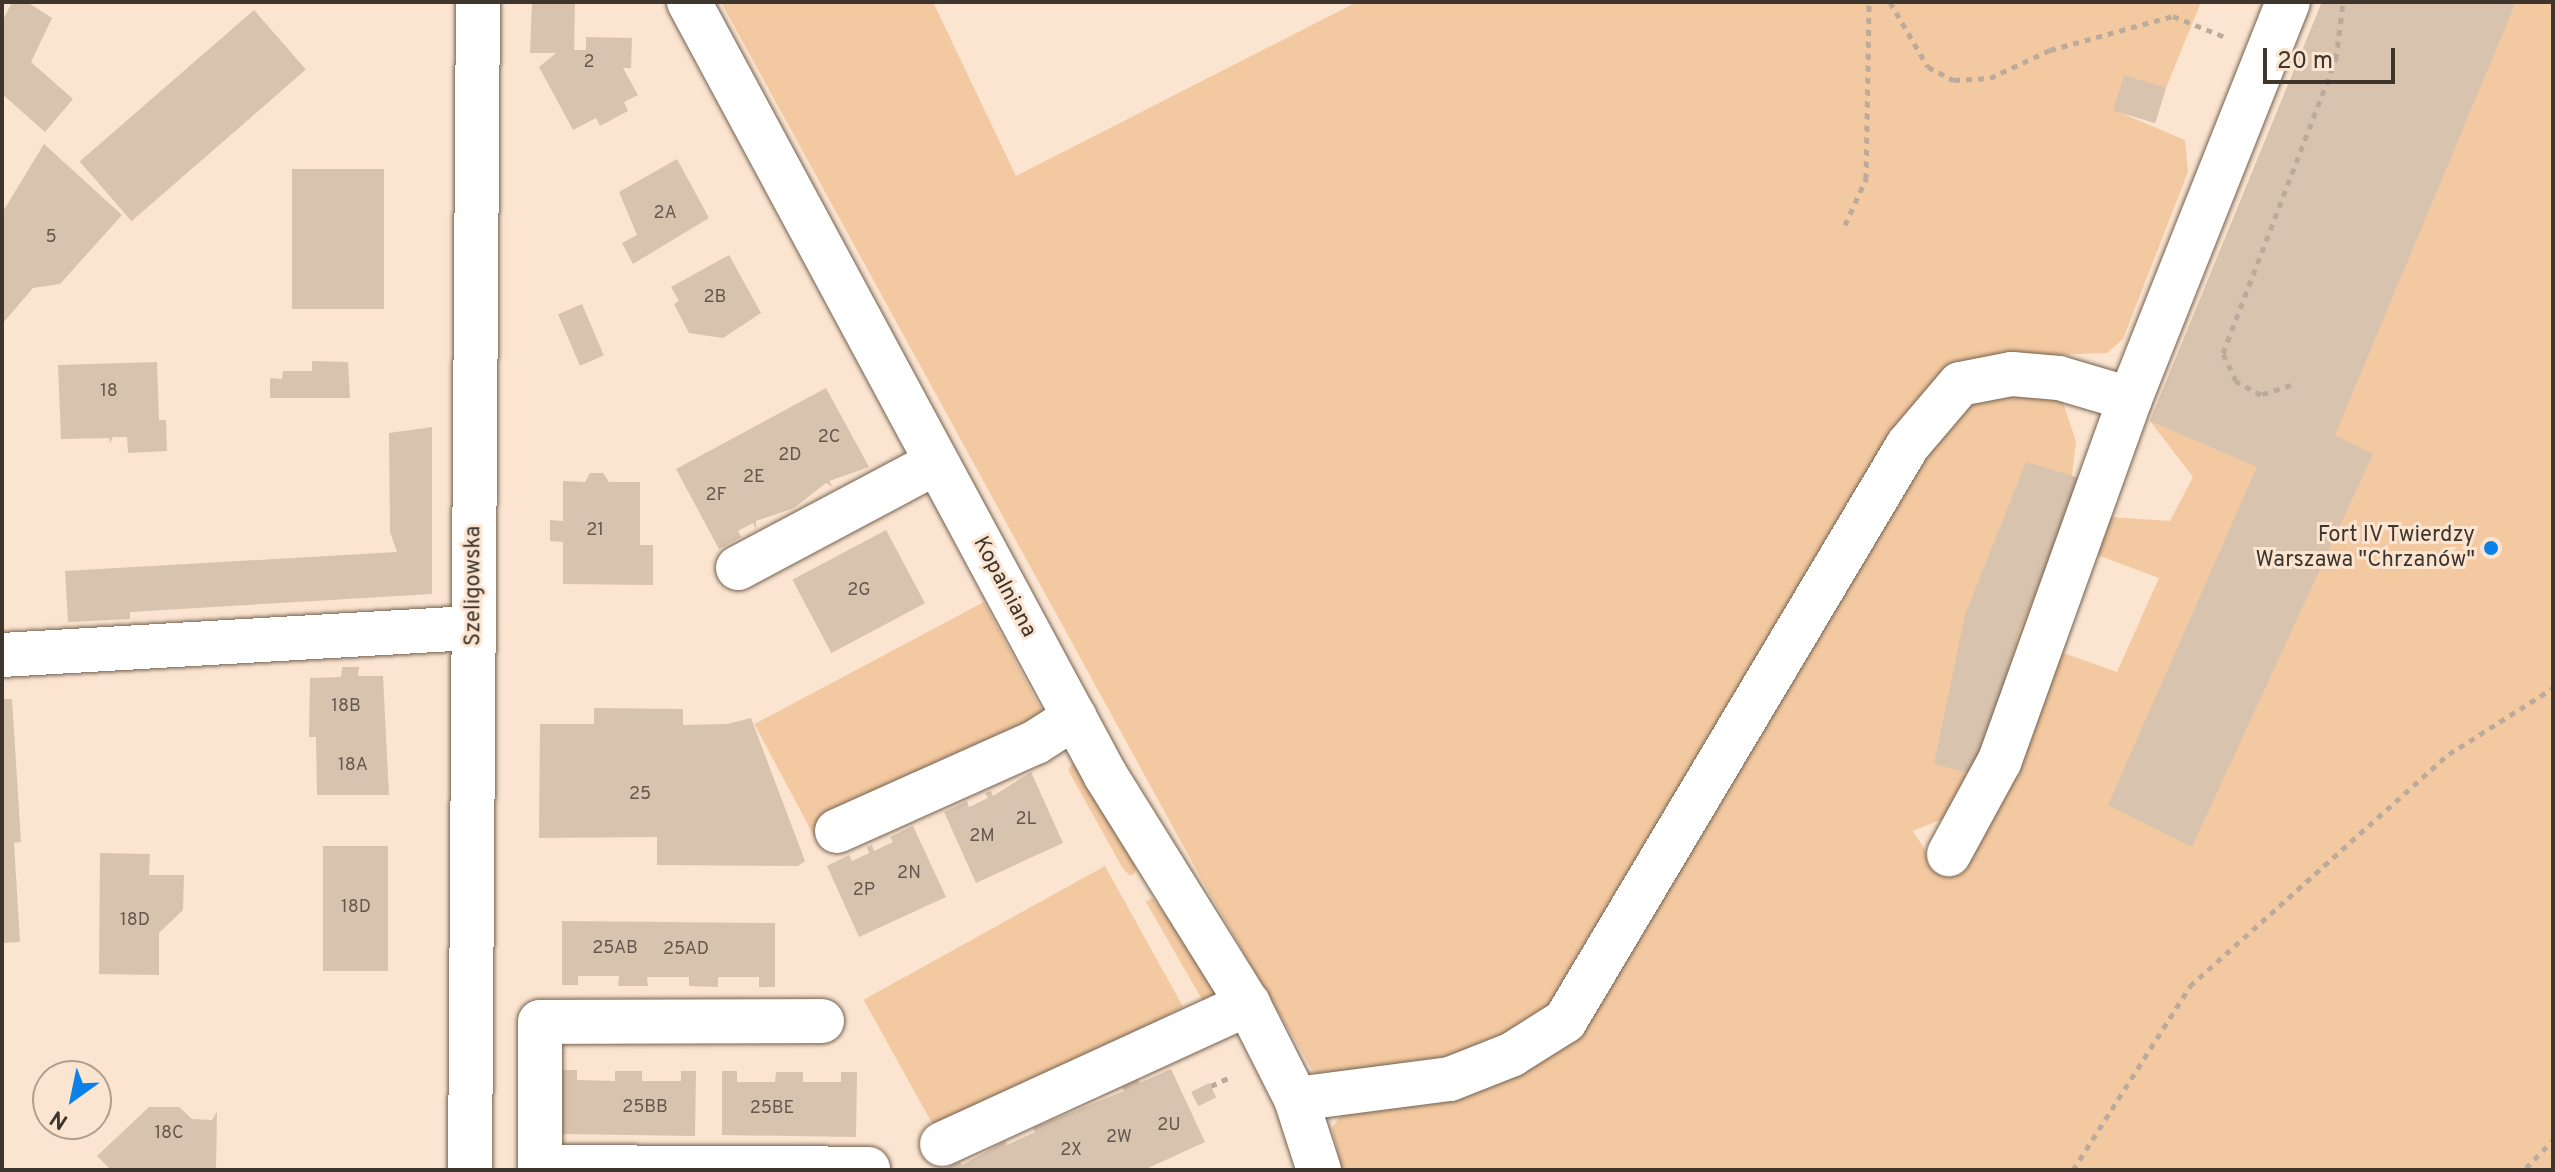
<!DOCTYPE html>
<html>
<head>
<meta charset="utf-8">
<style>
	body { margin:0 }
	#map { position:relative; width:2555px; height:1172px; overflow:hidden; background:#fbe5d1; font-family:Overpass,sans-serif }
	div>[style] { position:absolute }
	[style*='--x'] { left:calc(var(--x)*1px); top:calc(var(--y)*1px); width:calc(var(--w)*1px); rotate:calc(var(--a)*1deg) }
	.green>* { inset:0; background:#f3c9a1; transform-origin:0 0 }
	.building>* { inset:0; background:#d8c3af; transform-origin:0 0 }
	.path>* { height:5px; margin-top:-2.5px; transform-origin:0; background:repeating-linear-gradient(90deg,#bcaa9a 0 6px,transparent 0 12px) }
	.roads { filter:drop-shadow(0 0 2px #74614f) drop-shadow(0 0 2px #74614f) }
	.minor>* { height:44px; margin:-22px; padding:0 22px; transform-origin:22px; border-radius:22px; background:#fff }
	.dots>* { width:22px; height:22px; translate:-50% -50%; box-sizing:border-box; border:4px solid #fbe5d1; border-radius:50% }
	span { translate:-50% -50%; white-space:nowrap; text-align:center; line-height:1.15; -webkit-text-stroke:6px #fbe5d1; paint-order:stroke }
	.number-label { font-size:18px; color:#64584e }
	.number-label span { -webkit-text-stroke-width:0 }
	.poi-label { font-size:22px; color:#3e352d }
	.right { translate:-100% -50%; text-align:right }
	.street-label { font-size:22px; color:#3e352d }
	.frame { position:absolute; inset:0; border:4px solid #3e352d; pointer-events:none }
	.north { position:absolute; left:32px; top:1060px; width:80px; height:80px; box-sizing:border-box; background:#fbe5d1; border:2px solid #af9f8f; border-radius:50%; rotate:213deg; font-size:22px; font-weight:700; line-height:32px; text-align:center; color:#3e352d }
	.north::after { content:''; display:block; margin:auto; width:28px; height:36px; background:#0b80e6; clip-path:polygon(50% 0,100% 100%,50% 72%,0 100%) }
	.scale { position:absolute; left:2263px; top:48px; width:132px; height:36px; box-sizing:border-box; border:4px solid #3e352d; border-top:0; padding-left:10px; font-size:24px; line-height:28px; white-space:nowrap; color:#3e352d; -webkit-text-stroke:6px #fbe5d1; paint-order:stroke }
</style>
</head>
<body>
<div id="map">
	<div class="green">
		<div style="clip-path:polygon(721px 2px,933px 2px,1016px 176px,1357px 2px,2201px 2px,2166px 88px,2114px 110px,2185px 140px,2188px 172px,2123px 339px,2107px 353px,2052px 355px,1958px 411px,2003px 390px,2043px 388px,2063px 403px,2076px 441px,2067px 518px,2022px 663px,1950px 816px,1913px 831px,1931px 859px,2055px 650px,2117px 672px,2159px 578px,2092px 553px,2111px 517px,2170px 521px,2193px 477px,2150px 421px,2322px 2px,2553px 2px,2553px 1170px,1342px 1170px,1332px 1128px,1339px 1118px,1358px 1104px,1449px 1067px,1318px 1080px,1208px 891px)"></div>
		<div style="left:984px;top:602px;width:128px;height:260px;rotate:62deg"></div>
		<div style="clip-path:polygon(1076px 760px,1136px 862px,1135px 873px,1130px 876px,1122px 867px,1068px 770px)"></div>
		<div style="left:1105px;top:866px;width:161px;height:276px;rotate:61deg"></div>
		<div style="clip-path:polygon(1152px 898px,1217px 982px,1215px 997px,1204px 1003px,1146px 902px)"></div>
	</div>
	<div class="building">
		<div style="clip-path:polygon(12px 2px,27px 2px,52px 18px,31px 62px,73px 99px,45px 132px,2px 94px,2px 22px)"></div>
		<div style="clip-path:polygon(532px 2px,575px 2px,574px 50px,586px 50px,586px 37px,632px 38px,631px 68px,623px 68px,638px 95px,624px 102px,628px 111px,600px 126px,596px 118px,573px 130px,539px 67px,556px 53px,530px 53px)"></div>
		<div style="clip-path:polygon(2322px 2px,2516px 2px,2335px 435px,2373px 454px,2192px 847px,2108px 805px,2257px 467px,2150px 421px)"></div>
		<div style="left:254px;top:10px;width:79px;height:231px;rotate:49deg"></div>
		<div style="left:2124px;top:75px;width:44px;height:37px;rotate:17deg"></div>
		<div style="clip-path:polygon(44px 144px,122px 215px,60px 284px,33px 288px,2px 324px,2px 213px)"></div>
		<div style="clip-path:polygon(677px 159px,709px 218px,633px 264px,622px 243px,637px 235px,619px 192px)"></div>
		<div style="left:384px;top:169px;width:140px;height:92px;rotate:90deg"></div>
		<div style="clip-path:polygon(729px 255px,761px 313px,723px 338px,689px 333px,674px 304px,679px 301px,671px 287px)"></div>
		<div style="left:582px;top:304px;width:56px;height:26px;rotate:67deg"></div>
		<div style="clip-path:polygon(312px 361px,348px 362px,350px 398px,270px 398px,270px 378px,282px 379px,283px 371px,312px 371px)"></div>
		<div style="clip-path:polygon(157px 362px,159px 420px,166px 420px,167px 451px,128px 453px,127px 437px,113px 437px,110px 443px,109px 438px,61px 439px,58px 365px)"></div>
		<div style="clip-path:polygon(826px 388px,869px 467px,829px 481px,833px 487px,826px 483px,794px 508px,756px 521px,756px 529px,753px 523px,738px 531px,741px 537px,719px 549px,676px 469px)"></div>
		<div style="clip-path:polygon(432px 427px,432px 594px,130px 612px,130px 619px,68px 622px,65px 571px,397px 552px,390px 532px,389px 433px)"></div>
		<div style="clip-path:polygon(2026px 462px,2083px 479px,2019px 631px,1977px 775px,1934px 764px,1965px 615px)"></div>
		<div style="clip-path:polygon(590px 473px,603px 473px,609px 482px,640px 482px,640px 545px,653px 545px,653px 585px,563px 584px,563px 542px,550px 541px,550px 520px,563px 521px,563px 481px,585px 482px)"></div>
		<div style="left:886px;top:530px;width:83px;height:106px;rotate:62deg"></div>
		<div style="clip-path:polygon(342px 667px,359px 667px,358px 676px,383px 676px,389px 795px,317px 795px,316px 737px,309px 737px,310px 678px,341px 677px)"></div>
		<div style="clip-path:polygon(2px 699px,12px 699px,21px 842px,14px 843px,20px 942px,2px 943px)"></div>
		<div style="clip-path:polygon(594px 708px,683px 709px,683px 725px,727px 724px,751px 718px,805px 861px,798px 866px,657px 865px,657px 837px,539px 838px,540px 724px,594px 724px)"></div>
		<div style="clip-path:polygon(1031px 772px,1063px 843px,976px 883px,944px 812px,967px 801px,969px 807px,988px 798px,985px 793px,991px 791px,993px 796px)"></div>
		<div style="clip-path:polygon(913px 826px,946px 897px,859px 937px,827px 866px,849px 855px,852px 861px,869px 853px,867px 847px,872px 845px,874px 851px,893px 842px,890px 837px)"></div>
		<div style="left:323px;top:846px;width:65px;height:125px"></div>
		<div style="clip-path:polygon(100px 853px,150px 854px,149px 875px,184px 875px,183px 910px,159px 933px,159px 975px,99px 974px)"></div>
		<div style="clip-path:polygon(562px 921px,775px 923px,775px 987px,759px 987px,759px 977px,718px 977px,718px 987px,689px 986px,689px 977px,647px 977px,648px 986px,618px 986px,619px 976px,578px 976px,578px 985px,562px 985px)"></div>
		<div style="clip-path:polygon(1171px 1069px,1205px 1142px,1144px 1170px,942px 1170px,960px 1162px,962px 1165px,1005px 1141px,1007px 1145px,1035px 1132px,1033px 1128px,1124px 1091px,1122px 1087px,1138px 1080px,1140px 1083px)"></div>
		<div style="clip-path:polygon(562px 1070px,577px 1070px,577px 1080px,615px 1081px,615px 1071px,642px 1071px,642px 1081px,681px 1081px,681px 1071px,696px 1071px,695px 1136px,561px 1134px)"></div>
		<div style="clip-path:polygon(722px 1071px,737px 1071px,737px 1082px,775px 1082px,776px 1072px,803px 1072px,803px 1082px,841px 1082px,841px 1072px,857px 1072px,856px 1137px,722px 1135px)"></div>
		<div style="left:1209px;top:1083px;width:16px;height:20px;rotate:63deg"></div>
		<div style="clip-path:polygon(149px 1107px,179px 1107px,192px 1119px,212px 1120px,217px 1112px,216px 1170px,111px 1170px,97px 1156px)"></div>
	</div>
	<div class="path">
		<div style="--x:1890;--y:2;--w:75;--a:59.7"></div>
		<div style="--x:1928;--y:67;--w:29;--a:27"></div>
		<div style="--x:1954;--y:80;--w:36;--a:-3"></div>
		<div style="--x:1990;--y:78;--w:66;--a:-25"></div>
		<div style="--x:2050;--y:50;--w:128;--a:-15.5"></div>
		<div style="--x:2173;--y:16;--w:56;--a:22"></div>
		<div style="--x:1845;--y:225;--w:51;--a:-65.5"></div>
		<div style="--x:1866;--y:179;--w:177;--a:-89"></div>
		<div style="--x:2291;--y:385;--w:32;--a:162"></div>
		<div style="--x:2261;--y:395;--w:29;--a:-151"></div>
		<div style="--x:2236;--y:381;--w:31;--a:-115"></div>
		<div style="--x:2223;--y:353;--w:315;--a:-69"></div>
		<div style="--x:2336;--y:59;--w:57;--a:-83"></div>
		<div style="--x:1211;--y:1086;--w:21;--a:-25"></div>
		<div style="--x:2526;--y:1168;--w:39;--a:-46"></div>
		<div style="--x:2073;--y:1170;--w:218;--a:-57.5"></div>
		<div style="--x:2190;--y:986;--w:348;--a:-41.9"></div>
		<div style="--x:2449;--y:754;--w:123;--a:-32.4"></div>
	</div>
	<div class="roads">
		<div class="minor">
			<div style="--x:689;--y:2;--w:879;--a:61.69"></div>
			<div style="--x:1106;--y:776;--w:269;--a:58.1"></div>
			<div style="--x:1248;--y:1004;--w:106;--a:63.2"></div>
			<div style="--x:1296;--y:1099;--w:75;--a:72.1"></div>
			<div style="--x:2130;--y:399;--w:427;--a:-68.3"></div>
			<div style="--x:738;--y:568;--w:225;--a:-28"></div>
			<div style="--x:2;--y:655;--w:473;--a:-3.3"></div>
			<div style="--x:837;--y:831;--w:218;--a:-24.1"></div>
			<div style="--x:1036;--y:742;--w:46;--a:-32.7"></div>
			<div style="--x:1296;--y:1099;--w:155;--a:-7.4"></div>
			<div style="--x:1450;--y:1079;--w:66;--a:-21.5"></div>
			<div style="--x:1511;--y:1055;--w:64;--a:-32.2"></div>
			<div style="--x:1565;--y:1021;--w:670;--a:-59.23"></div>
			<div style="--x:1908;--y:445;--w:80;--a:-49.6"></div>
			<div style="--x:1960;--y:384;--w:53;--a:-10.9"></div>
			<div style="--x:2012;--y:374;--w:47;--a:4.9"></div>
			<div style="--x:2059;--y:378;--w:74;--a:16.5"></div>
			<div style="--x:2130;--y:399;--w:386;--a:109.8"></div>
			<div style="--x:1999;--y:762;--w:105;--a:118.5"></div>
			<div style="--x:942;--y:1144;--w:337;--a:-24.6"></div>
			<div style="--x:540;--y:1167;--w:328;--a:0.3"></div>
			<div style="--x:470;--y:1170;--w:1168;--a:-89.61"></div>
			<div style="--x:540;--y:1170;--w:148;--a:-90"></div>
			<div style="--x:540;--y:1022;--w:282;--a:-0.2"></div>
		</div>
	</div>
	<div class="dots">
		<div style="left:2491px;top:548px;background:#0b80e6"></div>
	</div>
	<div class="number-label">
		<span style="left:589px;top:63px">2</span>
		<span style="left:665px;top:214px">2A</span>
		<span style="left:51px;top:238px">5</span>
		<span style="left:715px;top:298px">2B</span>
		<span style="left:109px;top:392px">18</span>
		<span style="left:829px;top:438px">2C</span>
		<span style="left:790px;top:456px">2D</span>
		<span style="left:754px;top:478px">2E</span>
		<span style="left:716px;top:496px">2F</span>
		<span style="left:595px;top:531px">21</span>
		<span style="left:859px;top:591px">2G</span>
		<span style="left:346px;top:707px">18B</span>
		<span style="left:353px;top:766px">18A</span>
		<span style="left:640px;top:795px">25</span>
		<span style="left:1026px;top:820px">2L</span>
		<span style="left:982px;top:837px">2M</span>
		<span style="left:909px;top:874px">2N</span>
		<span style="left:864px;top:891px">2P</span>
		<span style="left:356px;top:908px">18D</span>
		<span style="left:135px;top:921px">18D</span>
		<span style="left:615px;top:949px">25AB</span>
		<span style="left:686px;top:950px">25AD</span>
		<span style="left:645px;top:1108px">25BB</span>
		<span style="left:772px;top:1109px">25BE</span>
		<span style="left:1169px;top:1126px">2U</span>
		<span style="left:169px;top:1134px">18C</span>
		<span style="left:1119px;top:1138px">2W</span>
		<span style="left:1071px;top:1151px">2X</span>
	</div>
	<div class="poi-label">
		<span class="right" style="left:2475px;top:548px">Fort IV Twierdzy<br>Warszawa "Chrzanów"</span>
	</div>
	<div class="street-label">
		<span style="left:474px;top:586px;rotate:-90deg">Szeligowska</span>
		<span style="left:1004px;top:587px;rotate:62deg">Kopalniana</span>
	</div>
	<div class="frame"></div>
	<div class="north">N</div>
	<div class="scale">20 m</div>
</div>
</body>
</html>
